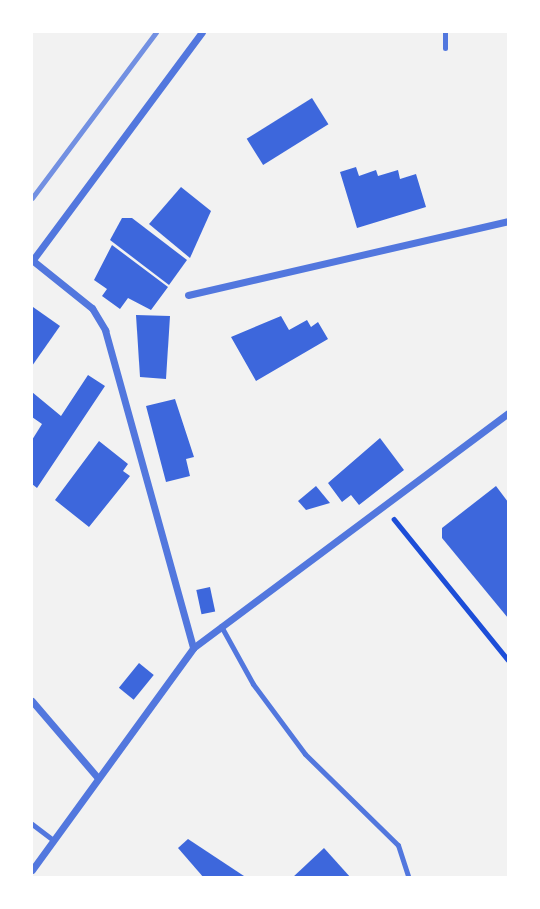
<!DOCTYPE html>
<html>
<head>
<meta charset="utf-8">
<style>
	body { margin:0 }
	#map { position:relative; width:540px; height:909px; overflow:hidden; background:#f2f2f2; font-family:Jost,sans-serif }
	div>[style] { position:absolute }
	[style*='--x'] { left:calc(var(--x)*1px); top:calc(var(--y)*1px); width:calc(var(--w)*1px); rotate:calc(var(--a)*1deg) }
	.building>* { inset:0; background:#3d67dc; transform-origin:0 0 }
	.path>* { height:4.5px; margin:-2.25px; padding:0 2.25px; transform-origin:2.25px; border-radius:2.25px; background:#1d4ed8 }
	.service>* { height:5px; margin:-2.5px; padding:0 2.5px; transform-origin:2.5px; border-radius:2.5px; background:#5277de }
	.minor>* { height:7px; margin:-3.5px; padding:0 3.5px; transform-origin:3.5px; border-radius:3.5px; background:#5277de }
	.rail>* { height:5px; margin:-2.5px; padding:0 2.5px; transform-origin:2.5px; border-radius:2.5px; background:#7290e2 }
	span { translate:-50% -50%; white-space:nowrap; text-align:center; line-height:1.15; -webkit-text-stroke:5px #fff; paint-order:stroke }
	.frame { position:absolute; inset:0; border:33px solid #fff; pointer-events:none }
</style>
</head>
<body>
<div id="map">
	<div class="building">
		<div style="left:312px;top:98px;width:31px;height:77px;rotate:58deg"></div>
		<div style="clip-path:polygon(356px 167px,359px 176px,376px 170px,378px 176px,398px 170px,400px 179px,416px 174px,426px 207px,357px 228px,340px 172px)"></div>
		<div style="clip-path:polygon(181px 187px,211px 211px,190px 258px,149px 224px)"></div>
		<div style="clip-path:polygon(122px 218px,132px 218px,187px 260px,169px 285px,110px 240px)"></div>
		<div style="clip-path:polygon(112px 245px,168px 287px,151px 310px,128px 298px,120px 309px,102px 296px,107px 289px,94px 280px)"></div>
		<div style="clip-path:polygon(33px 307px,60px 326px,32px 366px,32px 309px)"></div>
		<div style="clip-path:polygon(136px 315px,170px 316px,166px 379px,140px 377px)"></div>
		<div style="clip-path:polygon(281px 316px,289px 330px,307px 320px,311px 327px,318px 322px,328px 339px,256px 381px,231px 337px)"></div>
		<div style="clip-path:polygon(88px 375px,105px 386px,37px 488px,32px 484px,32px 440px,42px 424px,32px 417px,32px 392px,61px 416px)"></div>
		<div style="clip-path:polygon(175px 399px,194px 457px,186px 459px,190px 476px,166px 482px,146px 406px)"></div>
		<div style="clip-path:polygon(380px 438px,404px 470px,359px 505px,351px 495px,342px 502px,328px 483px)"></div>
		<div style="clip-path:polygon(99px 441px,128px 464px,123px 471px,130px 476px,89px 527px,55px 500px)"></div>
		<div style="clip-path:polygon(316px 486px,330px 503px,306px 510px,298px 501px)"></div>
		<div style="clip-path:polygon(496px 486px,508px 502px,508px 618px,442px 538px,442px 528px)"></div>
		<div style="left:210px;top:587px;width:25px;height:14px;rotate:78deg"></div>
		<div style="left:139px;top:663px;width:19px;height:32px;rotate:39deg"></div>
		<div style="clip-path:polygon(188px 839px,247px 878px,204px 878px,178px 848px)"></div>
		<div style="clip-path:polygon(324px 848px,351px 878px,292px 878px)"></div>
	</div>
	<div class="path">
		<div style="--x:394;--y:519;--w:181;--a:51"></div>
	</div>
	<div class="service">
		<div style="--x:445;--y:48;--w:16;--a:-90"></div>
		<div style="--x:221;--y:626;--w:66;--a:61.1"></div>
		<div style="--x:253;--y:684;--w:87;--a:53.4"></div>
		<div style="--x:305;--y:754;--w:130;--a:44.4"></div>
		<div style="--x:398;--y:845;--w:35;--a:72"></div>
		<div style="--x:32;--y:824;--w:26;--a:37"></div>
	</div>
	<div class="minor">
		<div style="--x:32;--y:260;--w:77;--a:38.7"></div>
		<div style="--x:92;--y:308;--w:26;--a:59"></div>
		<div style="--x:105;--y:330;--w:330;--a:74.5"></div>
		<div style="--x:32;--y:261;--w:285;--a:-53.4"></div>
		<div style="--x:188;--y:295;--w:328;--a:-13"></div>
		<div style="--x:32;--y:701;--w:101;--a:49.4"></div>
		<div style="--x:32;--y:870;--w:274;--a:-54"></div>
		<div style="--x:193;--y:648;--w:393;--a:-36.7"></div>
	</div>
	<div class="rail">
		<div style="--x:32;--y:198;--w:207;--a:-53.2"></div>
	</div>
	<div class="frame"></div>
</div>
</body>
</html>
